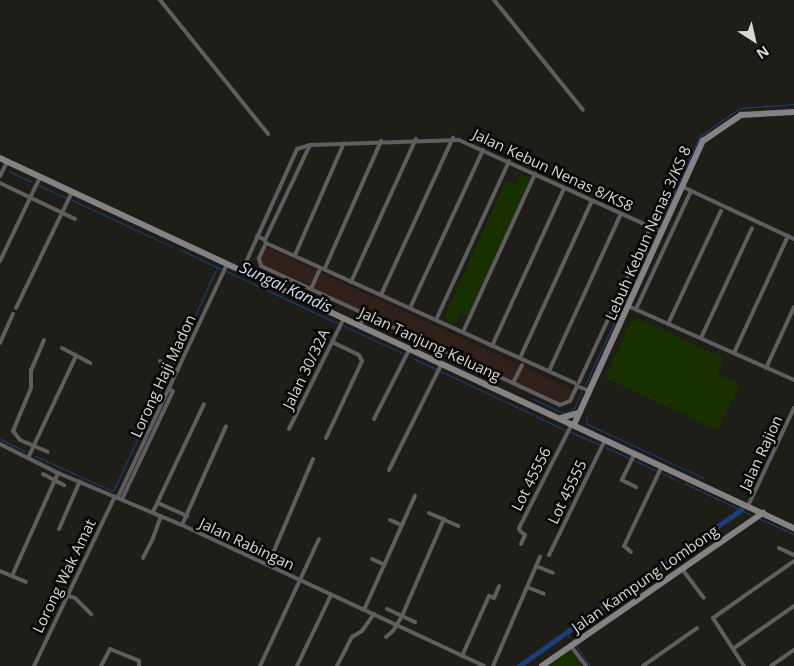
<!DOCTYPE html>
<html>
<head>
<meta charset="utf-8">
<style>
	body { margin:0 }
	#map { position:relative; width:794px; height:666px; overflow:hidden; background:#1f1d17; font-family:"Open Sans",sans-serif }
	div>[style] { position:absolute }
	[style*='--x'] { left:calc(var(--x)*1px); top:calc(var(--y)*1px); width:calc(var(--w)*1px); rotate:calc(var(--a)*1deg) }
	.commercial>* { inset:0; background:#311f1a }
	.green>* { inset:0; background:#183000 }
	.stream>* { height:1px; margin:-0.5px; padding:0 0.5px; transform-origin:0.5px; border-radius:0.5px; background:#1c3f7c }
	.canal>* { height:4.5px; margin:-2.25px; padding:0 2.25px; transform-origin:2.25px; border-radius:2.25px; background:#1c3f7c }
	.street>* { height:4px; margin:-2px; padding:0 2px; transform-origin:2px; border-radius:2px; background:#5f5d60 }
	.secondary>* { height:5.5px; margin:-2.75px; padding:0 2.75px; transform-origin:2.75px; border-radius:2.75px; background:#858286 }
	span { translate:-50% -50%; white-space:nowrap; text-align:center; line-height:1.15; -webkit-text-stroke:5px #080705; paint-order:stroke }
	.street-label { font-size:15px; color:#dad8d5 }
	.water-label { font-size:16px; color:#d3dff1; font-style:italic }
	.north { position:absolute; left:729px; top:15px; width:50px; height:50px; -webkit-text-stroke:4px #080705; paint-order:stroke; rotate:145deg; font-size:14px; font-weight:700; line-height:20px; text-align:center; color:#dad8d5 }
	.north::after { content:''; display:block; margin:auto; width:18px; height:22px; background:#dad8d5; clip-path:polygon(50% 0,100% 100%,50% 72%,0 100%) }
</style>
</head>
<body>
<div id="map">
	<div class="commercial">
		<div style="clip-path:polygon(266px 247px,573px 390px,569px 400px,560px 403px,262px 264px,260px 259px)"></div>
	</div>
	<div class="green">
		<div style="clip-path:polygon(522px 173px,530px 180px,468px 316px,460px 313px,455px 324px,446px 320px,445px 316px,506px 181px,516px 185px)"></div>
		<div style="clip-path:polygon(639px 319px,724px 358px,717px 373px,740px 384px,718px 430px,605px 378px,632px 320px)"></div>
		<div style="clip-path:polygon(571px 650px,582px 666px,548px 666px)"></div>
	</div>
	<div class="stream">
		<div style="--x:8;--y:171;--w:26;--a:25"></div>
		<div style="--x:39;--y:185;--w:30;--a:26"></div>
		<div style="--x:72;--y:200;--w:111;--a:25"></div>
		<div style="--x:660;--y:223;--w:96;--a:-65.3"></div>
		<div style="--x:700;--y:136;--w:49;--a:-35"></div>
		<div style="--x:740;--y:108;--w:54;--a:-4.2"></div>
		<div style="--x:179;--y:249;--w:47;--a:25.5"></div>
		<div style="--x:226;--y:271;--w:123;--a:25.1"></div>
		<div style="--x:344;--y:326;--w:66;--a:25"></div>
		<div style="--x:188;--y:331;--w:70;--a:-65.6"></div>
		<div style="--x:414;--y:359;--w:24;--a:24"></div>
		<div style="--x:173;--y:364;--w:30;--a:-66"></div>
		<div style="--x:440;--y:371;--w:102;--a:25.1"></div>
		<div style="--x:585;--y:385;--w:166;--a:-65"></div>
		<div style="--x:533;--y:399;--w:35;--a:25"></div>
		<div style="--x:565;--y:414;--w:11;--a:-34"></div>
		<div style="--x:574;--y:408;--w:17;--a:-65"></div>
		<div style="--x:535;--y:416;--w:33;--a:25"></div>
		<div style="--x:586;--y:416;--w:8;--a:83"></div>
		<div style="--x:587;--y:424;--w:129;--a:24.8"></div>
		<div style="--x:570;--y:432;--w:34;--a:23"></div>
		<div style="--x:0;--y:439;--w:28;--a:26"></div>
		<div style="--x:605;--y:447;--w:81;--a:24.7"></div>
		<div style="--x:35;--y:456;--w:85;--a:24.2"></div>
		<div style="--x:113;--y:491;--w:134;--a:-64.8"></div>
		<div style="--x:684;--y:483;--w:74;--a:25.5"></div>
		<div style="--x:760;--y:519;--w:37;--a:24"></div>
		<div style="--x:566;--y:633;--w:5;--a:53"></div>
		<div style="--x:576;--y:646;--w:24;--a:55"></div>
	</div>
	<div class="canal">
		<div style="--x:628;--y:589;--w:138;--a:-35"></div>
		<div style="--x:519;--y:666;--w:128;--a:-35.4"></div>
	</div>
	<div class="street">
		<div style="--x:160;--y:0;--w:172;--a:51.1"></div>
		<div style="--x:494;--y:0;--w:141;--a:51"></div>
		<div style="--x:0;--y:176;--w:16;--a:-63"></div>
		<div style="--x:0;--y:183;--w:83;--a:25.6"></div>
		<div style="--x:683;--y:187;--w:123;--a:25.1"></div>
		<div style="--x:257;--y:236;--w:9;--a:27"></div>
		<div style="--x:265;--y:240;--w:3;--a:72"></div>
		<div style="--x:266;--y:243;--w:17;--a:115"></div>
		<div style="--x:259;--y:258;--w:8;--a:76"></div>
		<div style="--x:261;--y:266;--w:115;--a:24.8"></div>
		<div style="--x:365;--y:314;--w:215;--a:25"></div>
		<div style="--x:560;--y:405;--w:11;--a:-22"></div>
		<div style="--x:570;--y:401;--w:17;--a:-65"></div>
		<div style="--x:577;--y:386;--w:14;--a:21"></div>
		<div style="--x:265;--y:240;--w:105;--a:-64.7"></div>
		<div style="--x:266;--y:243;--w:339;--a:24.4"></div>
		<div style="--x:295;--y:255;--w:122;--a:-66.4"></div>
		<div style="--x:0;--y:261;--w:93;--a:-64.5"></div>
		<div style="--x:325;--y:268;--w:139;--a:-66.2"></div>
		<div style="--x:242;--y:271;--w:134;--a:-65.7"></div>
		<div style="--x:297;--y:149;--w:14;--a:-17"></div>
		<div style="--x:310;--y:145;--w:149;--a:-1.9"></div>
		<div style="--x:459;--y:140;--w:223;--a:24.4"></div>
		<div style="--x:351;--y:282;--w:157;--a:-65.6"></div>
		<div style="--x:311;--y:289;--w:20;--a:-66"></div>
		<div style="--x:381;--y:295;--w:173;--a:-65.4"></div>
		<div style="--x:628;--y:306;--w:182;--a:24"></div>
		<div style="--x:16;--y:308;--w:129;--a:-64.2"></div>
		<div style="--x:410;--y:308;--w:174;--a:-65.2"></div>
		<div style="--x:636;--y:309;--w:130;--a:-65"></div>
		<div style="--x:436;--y:320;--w:175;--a:-65.3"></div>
		<div style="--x:668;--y:324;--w:125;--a:-64.9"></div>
		<div style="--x:360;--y:325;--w:12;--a:-66"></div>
		<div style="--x:463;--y:332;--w:174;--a:-65.5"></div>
		<div style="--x:701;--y:338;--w:121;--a:-65.1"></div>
		<div style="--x:44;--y:340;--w:33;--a:113"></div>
		<div style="--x:31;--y:370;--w:18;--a:90"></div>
		<div style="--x:31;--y:388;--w:47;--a:112.7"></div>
		<div style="--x:13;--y:431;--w:11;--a:52"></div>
		<div style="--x:20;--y:440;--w:30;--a:23"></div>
		<div style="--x:0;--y:343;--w:32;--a:-66"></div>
		<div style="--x:492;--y:346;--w:173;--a:-65.4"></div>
		<div style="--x:62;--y:348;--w:32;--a:28"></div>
		<div style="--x:734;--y:353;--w:129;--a:-65.2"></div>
		<div style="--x:520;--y:358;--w:173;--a:-65.4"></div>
		<div style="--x:160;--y:361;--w:20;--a:27"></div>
		<div style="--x:766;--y:368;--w:67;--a:-65.3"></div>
		<div style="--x:549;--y:371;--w:173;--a:-65.4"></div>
		<div style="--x:579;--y:382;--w:171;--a:-65.1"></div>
		<div style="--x:513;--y:383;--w:20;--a:-63"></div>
		<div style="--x:374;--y:419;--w:80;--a:-63.1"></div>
		<div style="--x:289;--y:429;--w:124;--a:-63.6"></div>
		<div style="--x:326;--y:438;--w:85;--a:-64.9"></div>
		<div style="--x:362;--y:361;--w:7;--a:-117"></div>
		<div style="--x:359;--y:355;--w:30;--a:-154"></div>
		<div style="--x:0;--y:444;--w:65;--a:26.6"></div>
		<div style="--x:58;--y:473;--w:134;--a:22.8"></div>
		<div style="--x:182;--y:525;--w:333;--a:25"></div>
		<div style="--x:635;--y:453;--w:30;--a:116"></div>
		<div style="--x:622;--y:480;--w:16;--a:27"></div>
		<div style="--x:28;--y:458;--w:113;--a:-64.8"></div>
		<div style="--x:389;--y:470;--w:119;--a:-63.6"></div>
		<div style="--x:43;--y:474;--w:24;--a:28"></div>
		<div style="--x:118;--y:497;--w:257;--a:-64.9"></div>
		<div style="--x:122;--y:499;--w:119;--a:-64.7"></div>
		<div style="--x:173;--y:391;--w:4;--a:-153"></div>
		<div style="--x:158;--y:503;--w:32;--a:24"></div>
		<div style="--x:748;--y:506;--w:108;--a:-64.9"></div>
		<div style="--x:153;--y:512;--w:119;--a:-64.7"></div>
		<div style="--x:429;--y:513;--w:32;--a:24"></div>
		<div style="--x:390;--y:520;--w:13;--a:23"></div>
		<div style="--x:182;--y:525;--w:108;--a:-66"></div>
		<div style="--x:59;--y:529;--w:52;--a:-66.4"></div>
		<div style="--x:521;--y:544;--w:10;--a:-66"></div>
		<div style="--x:525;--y:535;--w:6;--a:-141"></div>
		<div style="--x:520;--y:531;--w:3;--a:-108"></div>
		<div style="--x:519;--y:528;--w:117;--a:-63"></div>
		<div style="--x:779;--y:548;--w:17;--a:25"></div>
		<div style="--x:259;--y:550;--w:29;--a:25"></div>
		<div style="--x:631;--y:552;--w:9;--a:-139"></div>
		<div style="--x:624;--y:546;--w:89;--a:-64.6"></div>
		<div style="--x:549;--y:555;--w:128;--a:-64"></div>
		<div style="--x:143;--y:558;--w:22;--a:-63"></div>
		<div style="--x:153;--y:538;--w:23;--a:-70"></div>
		<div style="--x:372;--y:559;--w:14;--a:25"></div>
		<div style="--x:268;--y:565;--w:115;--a:-67"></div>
		<div style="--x:536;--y:566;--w:18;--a:22"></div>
		<div style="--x:682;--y:569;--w:36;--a:53"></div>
		<div style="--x:0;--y:571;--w:28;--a:23"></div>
		<div style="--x:12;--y:576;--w:113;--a:-65.9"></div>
		<div style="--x:527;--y:587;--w:18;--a:22"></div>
		<div style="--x:69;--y:596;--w:6;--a:18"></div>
		<div style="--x:75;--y:598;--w:23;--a:45"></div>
		<div style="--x:387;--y:609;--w:31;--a:25"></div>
		<div style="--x:364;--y:610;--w:125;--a:-65.9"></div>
		<div style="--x:386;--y:637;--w:9;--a:-41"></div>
		<div style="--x:393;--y:631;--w:17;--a:-59"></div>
		<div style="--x:402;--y:616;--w:106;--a:-66.6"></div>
		<div style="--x:571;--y:646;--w:25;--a:53"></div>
		<div style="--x:734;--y:648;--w:73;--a:-35"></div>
		<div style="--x:462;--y:656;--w:66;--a:-65.8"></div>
		<div style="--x:489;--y:596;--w:5;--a:22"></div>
		<div style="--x:494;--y:598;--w:13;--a:-67"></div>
		<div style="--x:34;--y:666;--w:188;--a:-64.5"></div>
		<div style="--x:101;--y:666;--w:19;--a:-62"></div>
		<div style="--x:110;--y:649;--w:31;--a:22"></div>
		<div style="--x:139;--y:661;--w:5;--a:90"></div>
		<div style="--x:260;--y:666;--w:140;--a:-65.1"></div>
		<div style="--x:297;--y:666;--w:79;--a:-64.4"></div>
		<div style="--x:337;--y:666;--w:33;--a:-63"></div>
		<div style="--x:352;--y:637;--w:12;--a:-31"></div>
		<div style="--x:362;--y:631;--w:21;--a:-55"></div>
		<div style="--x:493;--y:666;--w:119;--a:-66.7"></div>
		<div style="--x:643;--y:666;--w:66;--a:-35.1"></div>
		<div style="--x:744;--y:666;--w:57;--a:-122.9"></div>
		<div style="--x:713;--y:618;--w:99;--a:-35.1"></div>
		<div style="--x:771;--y:666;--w:28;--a:-35"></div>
	</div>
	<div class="secondary">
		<div style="--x:0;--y:158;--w:876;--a:24.99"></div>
		<div style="--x:561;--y:418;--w:19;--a:-16"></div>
		<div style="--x:574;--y:425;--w:312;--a:-65.6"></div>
		<div style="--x:703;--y:141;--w:46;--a:-34.4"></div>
		<div style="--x:741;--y:115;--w:53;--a:-3.2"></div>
		<div style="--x:542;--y:666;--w:269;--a:-34.7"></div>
	</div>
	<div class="street-label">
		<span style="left:553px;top:170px;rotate:25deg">Jalan Kebun Nenas 8/KS8</span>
		<span style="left:648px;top:233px;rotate:-66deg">Lebuh Kebun Nenas 3/KS 8</span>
		<span style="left:430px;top:344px;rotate:25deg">Jalan Tanjung Keluang</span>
		<span style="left:306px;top:369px;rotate:-64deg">Jalan 30/32A</span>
		<span style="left:163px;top:376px;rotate:-65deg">Lorong Haji Madon</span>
		<span style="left:761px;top:453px;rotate:-65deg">Jalan Rajion</span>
		<span style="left:531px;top:479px;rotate:-63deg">Lot 45556</span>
		<span style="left:567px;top:492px;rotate:-64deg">Lot 45555</span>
		<span style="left:247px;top:544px;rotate:25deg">Jalan Rabingan</span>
		<span style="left:64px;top:576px;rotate:-64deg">Lorong Wak Amat</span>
		<span style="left:645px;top:579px;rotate:-35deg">Jalan Kampung Lombong</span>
	</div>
	<div class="water-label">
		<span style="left:286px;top:287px;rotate:25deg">Sungai Kandis</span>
	</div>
	<div class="north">N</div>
</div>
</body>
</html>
